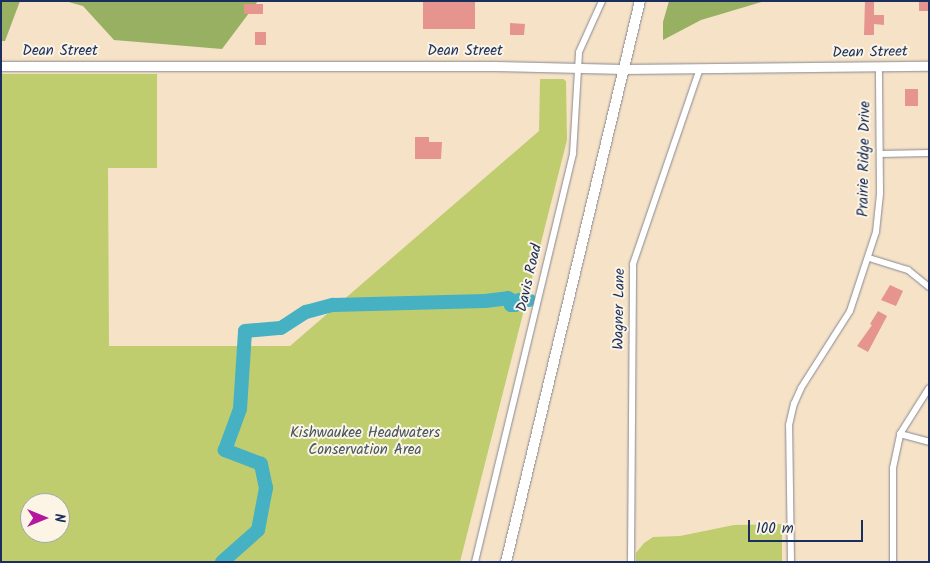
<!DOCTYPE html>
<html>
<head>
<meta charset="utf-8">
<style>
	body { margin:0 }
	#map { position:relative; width:930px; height:563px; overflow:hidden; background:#f5e2c7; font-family:Kalam,sans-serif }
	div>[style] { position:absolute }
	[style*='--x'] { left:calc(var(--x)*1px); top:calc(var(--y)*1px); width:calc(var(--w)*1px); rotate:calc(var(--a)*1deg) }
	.green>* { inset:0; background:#bfcd6f }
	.forest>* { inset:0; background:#97b062 }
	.river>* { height:14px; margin:-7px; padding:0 7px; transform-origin:7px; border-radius:7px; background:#45b1c3 }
	.building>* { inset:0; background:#e5958d; transform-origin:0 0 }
	.roads { filter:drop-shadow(0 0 1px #888892) drop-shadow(0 0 1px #888892) }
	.street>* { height:6px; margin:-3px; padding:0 3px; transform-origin:3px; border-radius:3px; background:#fff }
	.secondary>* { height:9px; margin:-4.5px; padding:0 4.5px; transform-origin:4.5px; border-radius:4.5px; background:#fff }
	.primary>* { height:10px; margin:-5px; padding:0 5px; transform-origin:5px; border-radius:5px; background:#fff }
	span { translate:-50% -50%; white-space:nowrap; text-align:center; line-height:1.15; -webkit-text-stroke:4px #fcf5e5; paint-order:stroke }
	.street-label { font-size:15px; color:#1b2f5e }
	.park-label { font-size:15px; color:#445662 }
	.frame { position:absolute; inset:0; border:2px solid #1b2f5e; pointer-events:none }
	.north { position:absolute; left:20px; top:493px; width:50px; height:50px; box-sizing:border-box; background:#fcf5e5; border:1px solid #a2a6af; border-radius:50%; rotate:90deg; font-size:14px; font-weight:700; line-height:20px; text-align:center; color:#1b2f5e }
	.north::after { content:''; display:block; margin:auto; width:18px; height:22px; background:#b5179e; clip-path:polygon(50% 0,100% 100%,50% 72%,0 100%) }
	.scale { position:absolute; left:748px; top:520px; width:115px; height:22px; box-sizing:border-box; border:2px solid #1b2f5e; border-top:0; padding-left:6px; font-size:15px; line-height:18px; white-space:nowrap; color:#1b2f5e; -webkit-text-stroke:4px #fcf5e5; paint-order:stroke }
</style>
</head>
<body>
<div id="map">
	<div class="green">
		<div style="clip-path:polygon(evenodd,1px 74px,157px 74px,157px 168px,108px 168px,109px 346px,290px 346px,539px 131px,540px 79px,563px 79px,566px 81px,567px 140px,460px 562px,1px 562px,1px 74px,30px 503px,60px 503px,60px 533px,30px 533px,30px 503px)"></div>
		<div style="clip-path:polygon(782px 524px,782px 562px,636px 562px,636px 553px,644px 543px,653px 537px,680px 536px,734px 525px)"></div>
	</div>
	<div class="forest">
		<div style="clip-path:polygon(1px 1px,20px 1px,5px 41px,1px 41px)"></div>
		<div style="clip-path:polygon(65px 1px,258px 1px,222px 49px,114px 40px,83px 6px)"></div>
		<div style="clip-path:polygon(669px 1px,765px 1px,701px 20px,663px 40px,663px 22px)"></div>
	</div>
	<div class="river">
		<div style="--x:222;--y:562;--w:48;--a:-41.6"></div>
		<div style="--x:258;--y:530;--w:43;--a:-79.2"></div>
		<div style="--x:266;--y:488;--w:25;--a:-102"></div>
		<div style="--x:261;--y:464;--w:39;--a:-159"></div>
		<div style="--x:225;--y:450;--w:44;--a:-69.9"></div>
		<div style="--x:240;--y:409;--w:78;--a:-86.3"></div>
		<div style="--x:245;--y:331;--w:36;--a:-5"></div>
		<div style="--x:281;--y:328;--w:30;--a:-33"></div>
		<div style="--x:306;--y:312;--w:28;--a:-15"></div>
		<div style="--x:333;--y:305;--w:152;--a:-1.5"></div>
		<div style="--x:485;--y:301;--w:23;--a:-7"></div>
		<div style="--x:508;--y:298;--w:4;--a:34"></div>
		<div style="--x:511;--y:300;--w:5;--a:90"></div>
		<div style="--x:511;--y:305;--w:4;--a:0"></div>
		<div style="--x:515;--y:305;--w:6;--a:-51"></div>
		<div style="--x:519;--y:300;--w:10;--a:0"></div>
	</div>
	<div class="building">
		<div style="left:423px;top:1px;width:52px;height:28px"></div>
		<div style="clip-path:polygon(865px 1px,874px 1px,874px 15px,884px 15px,884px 25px,874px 24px,874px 35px,864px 35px)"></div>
		<div style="left:919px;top:1px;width:10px;height:10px"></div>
		<div style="left:244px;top:4px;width:19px;height:10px"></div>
		<div style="clip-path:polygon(510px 23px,525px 24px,524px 35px,510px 35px)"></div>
		<div style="left:255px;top:32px;width:11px;height:13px"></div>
		<div style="left:905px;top:89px;width:13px;height:17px"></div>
		<div style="clip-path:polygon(415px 137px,429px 137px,429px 142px,442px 142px,441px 159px,415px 159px)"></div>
		<div style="clip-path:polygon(890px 285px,903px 291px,896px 306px,881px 300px)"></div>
		<div style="clip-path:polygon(878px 311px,887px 316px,868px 352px,857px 346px,872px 325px,870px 324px)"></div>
	</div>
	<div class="roads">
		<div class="street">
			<div style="--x:880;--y:154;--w:49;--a:-1.2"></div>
			<div style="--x:869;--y:258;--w:41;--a:17.1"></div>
			<div style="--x:908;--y:270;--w:27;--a:39"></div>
			<div style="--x:900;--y:434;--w:30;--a:15"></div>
			<div style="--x:475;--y:562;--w:420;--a:-76.5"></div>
			<div style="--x:573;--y:154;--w:102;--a:-86.6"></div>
			<div style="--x:579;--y:52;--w:56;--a:-65.7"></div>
			<div style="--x:631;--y:562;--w:298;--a:-89.6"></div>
			<div style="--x:633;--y:264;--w:207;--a:-71.1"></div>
			<div style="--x:791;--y:562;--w:137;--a:-90.8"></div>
			<div style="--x:789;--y:425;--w:22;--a:-77"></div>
			<div style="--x:794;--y:404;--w:17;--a:-66"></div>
			<div style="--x:801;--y:388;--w:91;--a:-57.5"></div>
			<div style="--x:850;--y:311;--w:83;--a:-71.8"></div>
			<div style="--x:876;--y:232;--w:39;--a:-84"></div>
			<div style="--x:880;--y:193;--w:126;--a:-90.5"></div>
			<div style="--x:893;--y:562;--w:94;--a:-90"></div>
			<div style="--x:893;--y:468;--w:35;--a:-78"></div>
			<div style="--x:900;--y:434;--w:54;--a:-57.8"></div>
		</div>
		<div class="secondary">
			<div style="--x:1;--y:66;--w:493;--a:0"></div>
			<div style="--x:494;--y:66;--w:130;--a:1.3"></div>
			<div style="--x:624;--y:69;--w:305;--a:-0.6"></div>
		</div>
		<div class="primary">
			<div style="--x:506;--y:562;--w:577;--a:-76.57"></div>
		</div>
	</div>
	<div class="street-label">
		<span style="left:60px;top:52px">Dean Street</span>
		<span style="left:465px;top:52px">Dean Street</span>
		<span style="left:870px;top:53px;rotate:-1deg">Dean Street</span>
		<span style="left:865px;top:159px;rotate:-89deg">Prairie Ridge Drive</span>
		<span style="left:530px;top:278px;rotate:-77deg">Davis Road</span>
		<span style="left:620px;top:309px;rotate:-89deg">Wagner Lane</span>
	</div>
	<div class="park-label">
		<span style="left:365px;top:442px">Kishwaukee Headwaters<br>Conservation Area</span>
	</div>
	<div class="frame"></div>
	<div class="north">N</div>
	<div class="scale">100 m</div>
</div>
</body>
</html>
